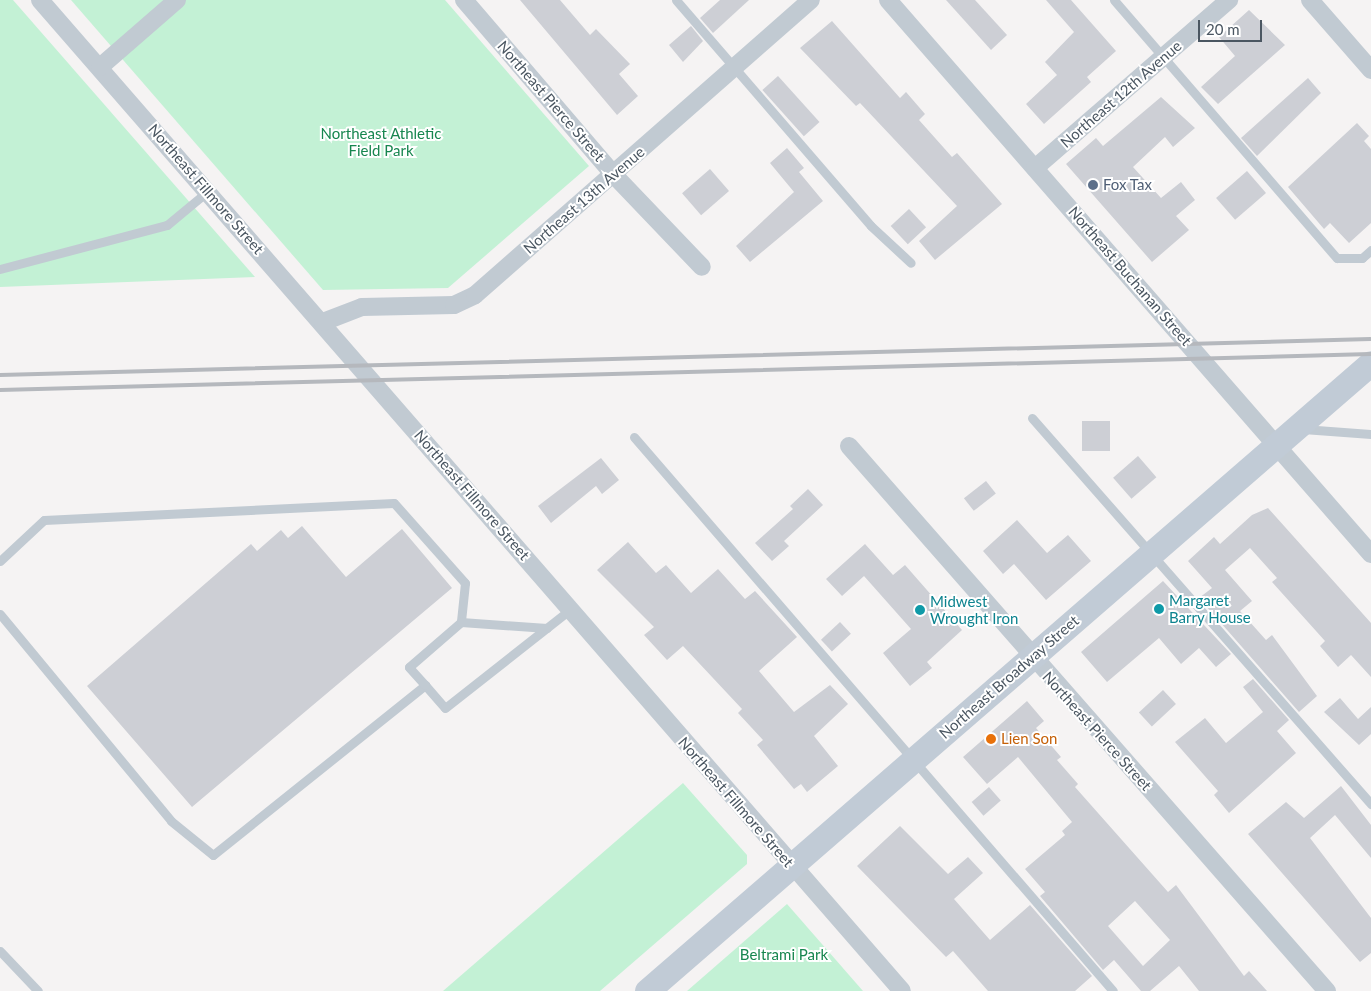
<!DOCTYPE html>
<html>
<head>
<meta charset="utf-8">
<style>
	body { margin:0 }
	#map { position:relative; width:1371px; height:991px; overflow:hidden; background:#f5f3f3; font-family:Lato,sans-serif }
	div>[style] { position:absolute }
	[style*='--x'] { left:calc(var(--x)*1px); top:calc(var(--y)*1px); width:calc(var(--w)*1px); rotate:calc(var(--a)*1deg) }
	.green>* { inset:0; background:#c3f1d5 }
	.building>* { inset:0; background:#cdcfd5; transform-origin:0 0 }
	.service>* { height:9px; margin:-4.5px; padding:0 4.5px; transform-origin:4.5px; border-radius:4.5px; background:#c1cad2 }
	.minor>* { height:18px; margin:-9px; padding:0 9px; transform-origin:9px; border-radius:9px; background:#c1cad2 }
	.secondary>* { height:25px; margin:-12.5px; padding:0 12.5px; transform-origin:12.5px; border-radius:12.5px; background:#c1cbd6 }
	.rail>* { height:4px; margin:-2px; padding:0 2px; transform-origin:2px; border-radius:2px; background:#b5b8bd }
	.dots>* { width:14px; height:14px; translate:-50% -50%; box-sizing:border-box; border:2px solid #fff; border-radius:50% }
	span { translate:-50% -50%; white-space:nowrap; text-align:center; line-height:1.15; -webkit-text-stroke:4px #fff; paint-order:stroke }
	.street-label { font-size:15px; color:#4a5661 }
	.park-label { font-size:15px; color:#17864f }
	.service-label { font-size:15px; color:#4e5e75 }
	.left { translate:0 -50%; text-align:left }
	.culture-label { font-size:15px; color:#0d838f }
	.food-label { font-size:15px; color:#c56008 }
	.scale { position:absolute; left:1198px; top:20px; width:64px; height:22px; box-sizing:border-box; border:2px solid #4a5661; border-top:0; padding-left:6px; font-size:15px; line-height:18px; white-space:nowrap; color:#4a5661; -webkit-text-stroke:4px #fff; paint-order:stroke }
</style>
</head>
<body>
<div id="map">
	<div class="green">
		<div style="clip-path:polygon(0 0,13px 0,255px 277px,0 287px)"></div>
		<div style="clip-path:polygon(71px 0,445px 0,589px 166px,448px 288px,323px 290px)"></div>
		<div style="clip-path:polygon(683px 783px,747px 855px,747px 864px,600px 991px,443px 991px)"></div>
		<div style="clip-path:polygon(787px 904px,863px 991px,687px 991px)"></div>
	</div>
	<div class="building">
		<div style="clip-path:polygon(520px 0,560px 0,590px 35px,596px 29px,630px 64px,619px 74px,638px 96px,617px 115px)"></div>
		<div style="clip-path:polygon(720px 0,749px 0,713px 33px,700px 18px)"></div>
		<div style="clip-path:polygon(946px 0,975px 0,1007px 35px,991px 50px)"></div>
		<div style="clip-path:polygon(1046px 0,1071px 0,1116px 51px,1087px 77px,1091px 82px,1044px 124px,1026px 104px,1057px 75px,1045px 62px,1074px 32px)"></div>
		<div style="clip-path:polygon(1249px 10px,1285px 45px,1218px 104px,1201px 87px,1235px 56px,1219px 37px)"></div>
		<div style="clip-path:polygon(832px 21px,900px 98px,906px 92px,925px 114px,919px 120px,952px 157px,957px 153px,1002px 204px,935px 260px,919px 241px,957px 206px,860px 103px,856px 106px,800px 48px)"></div>
		<div style="clip-path:polygon(691px 26px,703px 41px,683px 62px,669px 45px)"></div>
		<div style="left:778px;top:76px;width:62px;height:21px;rotate:48deg"></div>
		<div style="clip-path:polygon(1308px 78px,1321px 93px,1257px 156px,1241px 138px)"></div>
		<div style="clip-path:polygon(1161px 97px,1195px 128px,1173px 147px,1165px 137px,1133px 167px,1161px 198px,1181px 182px,1195px 200px,1176px 216px,1189px 230px,1152px 262px,1066px 164px,1096px 138px,1103px 146px)"></div>
		<div style="clip-path:polygon(1357px 123px,1369px 136px,1364px 141px,1371px 149px,1371px 223px,1349px 243px,1330px 223px,1324px 229px,1288px 187px)"></div>
		<div style="clip-path:polygon(787px 148px,804px 168px,799px 172px,823px 201px,750px 262px,736px 246px,794px 192px,770px 163px)"></div>
		<div style="left:710px;top:169px;width:29px;height:37px;rotate:49deg"></div>
		<div style="left:1247px;top:171px;width:29px;height:41px;rotate:49deg"></div>
		<div style="left:909px;top:209px;width:25px;height:25px;rotate:47deg"></div>
		<div style="left:1082px;top:421px;width:28px;height:30px"></div>
		<div style="left:1138px;top:456px;width:28px;height:33px;rotate:49deg"></div>
		<div style="clip-path:polygon(601px 458px,619px 480px,602px 494px,596px 486px,551px 523px,538px 506px)"></div>
		<div style="left:986px;top:481px;width:16px;height:28px;rotate:52deg"></div>
		<div style="clip-path:polygon(808px 489px,823px 505px,784px 541px,789px 546px,772px 561px,755px 543px,793px 509px,790px 506px)"></div>
		<div style="clip-path:polygon(1268px 508px,1371px 623px,1371px 677px,1351px 655px,1338px 667px,1320px 646px,1325px 641px,1272px 582px,1277px 578px,1250px 548px,1225px 570px,1252px 601px,1240px 611px,1266px 640px,1272px 635px,1317px 696px,1299px 712px,1199px 598px,1212px 588px,1188px 561px,1214px 537px,1220px 544px,1252px 515px)"></div>
		<div style="clip-path:polygon(1017px 520px,1047px 553px,1068px 535px,1091px 561px,1046px 600px,1014px 564px,1003px 574px,983px 551px)"></div>
		<div style="clip-path:polygon(302px 526px,346px 577px,402px 529px,452px 588px,192px 807px,87px 686px,251px 544px,257px 551px,281px 530px,288px 538px)"></div>
		<div style="clip-path:polygon(628px 542px,656px 573px,666px 565px,691px 593px,718px 569px,745px 599px,755px 591px,797px 637px,759px 671px,794px 712px,830px 685px,848px 704px,814px 736px,838px 766px,807px 792px,801px 784px,794px 789px,757px 745px,763px 740px,738px 713px,742px 709px,683px 646px,667px 660px,644px 635px,654px 627px,597px 570px)"></div>
		<div style="clip-path:polygon(865px 544px,893px 575px,905px 565px,962px 630px,927px 662px,932px 668px,910px 686px,883px 653px,911px 629px,864px 576px,842px 596px,826px 579px)"></div>
		<div style="clip-path:polygon(1163px 581px,1231px 654px,1216px 667px,1199px 648px,1181px 664px,1159px 638px,1107px 682px,1081px 652px)"></div>
		<div style="left:840px;top:622px;width:16px;height:26px;rotate:47deg"></div>
		<div style="clip-path:polygon(1253px 679px,1289px 720px,1277px 731px,1296px 753px,1229px 813px,1214px 795px,1218px 791px,1175px 742px,1205px 718px,1226px 743px,1263px 712px,1243px 687px)"></div>
		<div style="left:1163px;top:690px;width:19px;height:33px;rotate:47deg"></div>
		<div style="clip-path:polygon(1340px 698px,1358px 719px,1371px 707px,1371px 734px,1359px 745px,1324px 712px)"></div>
		<div style="clip-path:polygon(evenodd,1027px 701px,1044px 721px,1036px 728px,1061px 757px,1057px 760px,1078px 784px,1075px 787px,1168px 892px,1176px 885px,1244px 976px,1249px 971px,1267px 991px,1199px 991px,1179px 966px,1150px 991px,1141px 991px,1114px 960px,1103px 970px,1040px 896px,1045px 892px,1025px 869px,1065px 835px,1062px 831px,1072px 822px,1018px 757px,987px 784px,963px 757px,1027px 701px,1135px 901px,1170px 940px,1143px 966px,1108px 926px,1135px 901px)"></div>
		<div style="clip-path:polygon(1341px 786px,1371px 825px,1371px 858px,1335px 815px,1310px 838px,1371px 918px,1371px 953px,1360px 962px,1248px 834px,1286px 802px,1304px 818px)"></div>
		<div style="left:989px;top:787px;width:18px;height:23px;rotate:49deg"></div>
		<div style="clip-path:polygon(900px 826px,948px 874px,968px 857px,983px 873px,954px 899px,990px 940px,1030px 905px,1092px 976px,1075px 991px,988px 991px,953px 951px,946px 957px,857px 866px)"></div>
	</div>
	<div class="service">
		<div style="--x:676;--y:0;--w:298;--a:49.2"></div>
		<div style="--x:871;--y:226;--w:54;--a:42.8"></div>
		<div style="--x:1114;--y:0;--w:341;--a:49.2"></div>
		<div style="--x:1337;--y:258;--w:25;--a:0"></div>
		<div style="--x:1362;--y:258;--w:12;--a:-42"></div>
		<div style="--x:0;--y:269;--w:173;--a:-14.8"></div>
		<div style="--x:167;--y:225;--w:53;--a:-39.7"></div>
		<div style="--x:1032;--y:418;--w:514;--a:48.71"></div>
		<div style="--x:1303;--y:429;--w:68;--a:4.2"></div>
		<div style="--x:634;--y:437;--w:732;--a:49.15"></div>
		<div style="--x:0;--y:561;--w:60;--a:-43"></div>
		<div style="--x:44;--y:520;--w:350;--a:-2.8"></div>
		<div style="--x:394;--y:503;--w:107;--a:48.4"></div>
		<div style="--x:465;--y:583;--w:39;--a:96"></div>
		<div style="--x:0;--y:614;--w:268;--a:50.4"></div>
		<div style="--x:171;--y:821;--w:54;--a:39"></div>
		<div style="--x:213;--y:855;--w:272;--a:-38.7"></div>
		<div style="--x:425;--y:685;--w:30;--a:49"></div>
		<div style="--x:445;--y:708;--w:160;--a:-38.2"></div>
		<div style="--x:425;--y:685;--w:24;--a:-132"></div>
		<div style="--x:409;--y:667;--w:69;--a:-40.9"></div>
		<div style="--x:461;--y:622;--w:86;--a:4"></div>
		<div style="--x:0;--y:951;--w:55;--a:46.5"></div>
	</div>
	<div class="minor">
		<div style="--x:40;--y:0;--w:1313;--a:48.98"></div>
		<div style="--x:464;--y:0;--w:230;--a:49.4"></div>
		<div style="--x:614;--y:175;--w:127;--a:46.3"></div>
		<div style="--x:888;--y:0;--w:735;--a:48.92"></div>
		<div style="--x:1310;--y:0;--w:93;--a:48.9"></div>
		<div style="--x:100;--y:67;--w:102;--a:-41"></div>
		<div style="--x:1035;--y:168;--w:257;--a:-40.9"></div>
		<div style="--x:323;--y:322;--w:42;--a:-21"></div>
		<div style="--x:362;--y:307;--w:92;--a:-1.2"></div>
		<div style="--x:454;--y:305;--w:23;--a:-25"></div>
		<div style="--x:475;--y:295;--w:447;--a:-41.3"></div>
		<div style="--x:849;--y:446;--w:725;--a:48.75"></div>
	</div>
	<div class="secondary">
		<div style="--x:647;--y:991;--w:958;--a:-40.94"></div>
	</div>
	<div class="rail">
		<div style="--x:0;--y:375;--w:1371;--a:-1.5"></div>
		<div style="--x:0;--y:390;--w:1371;--a:-1.5"></div>
	</div>
	<div class="dots">
		<div style="left:1093px;top:185px;background:#5c6f8a"></div>
		<div style="left:1159px;top:609px;background:#0f9aa8"></div>
		<div style="left:920px;top:610px;background:#0f9aa8"></div>
		<div style="left:991px;top:739px;background:#e8710a"></div>
	</div>
	<div class="street-label">
		<span style="left:1121px;top:94px;rotate:-41deg">Northeast 12th Avenue</span>
		<span style="left:551px;top:101px;rotate:49deg">Northeast Pierce Street</span>
		<span style="left:206px;top:189px;rotate:49deg">Northeast Fillmore Street</span>
		<span style="left:584px;top:200px;rotate:-41deg">Northeast 13th Avenue</span>
		<span style="left:1130px;top:276px;rotate:49deg">Northeast Buchanan Street</span>
		<span style="left:472px;top:495px;rotate:49deg">Northeast Fillmore Street</span>
		<span style="left:1009px;top:677px;rotate:-41deg">Northeast Broadway Street</span>
		<span style="left:1097px;top:731px;rotate:48deg">Northeast Pierce Street</span>
		<span style="left:736px;top:802px;rotate:49deg">Northeast Fillmore Street</span>
	</div>
	<div class="park-label">
		<span style="left:381px;top:142px">Northeast Athletic<br>Field Park</span>
		<span style="left:784px;top:955px">Beltrami Park</span>
	</div>
	<div class="service-label">
		<span class="left" style="left:1103px;top:185px">Fox Tax</span>
	</div>
	<div class="culture-label">
		<span class="left" style="left:1169px;top:609px">Margaret<br>Barry House</span>
		<span class="left" style="left:930px;top:610px">Midwest<br>Wrought Iron</span>
	</div>
	<div class="food-label">
		<span class="left" style="left:1001px;top:739px">Lien Son</span>
	</div>
	<div class="scale">20 m</div>
</div>
</body>
</html>
